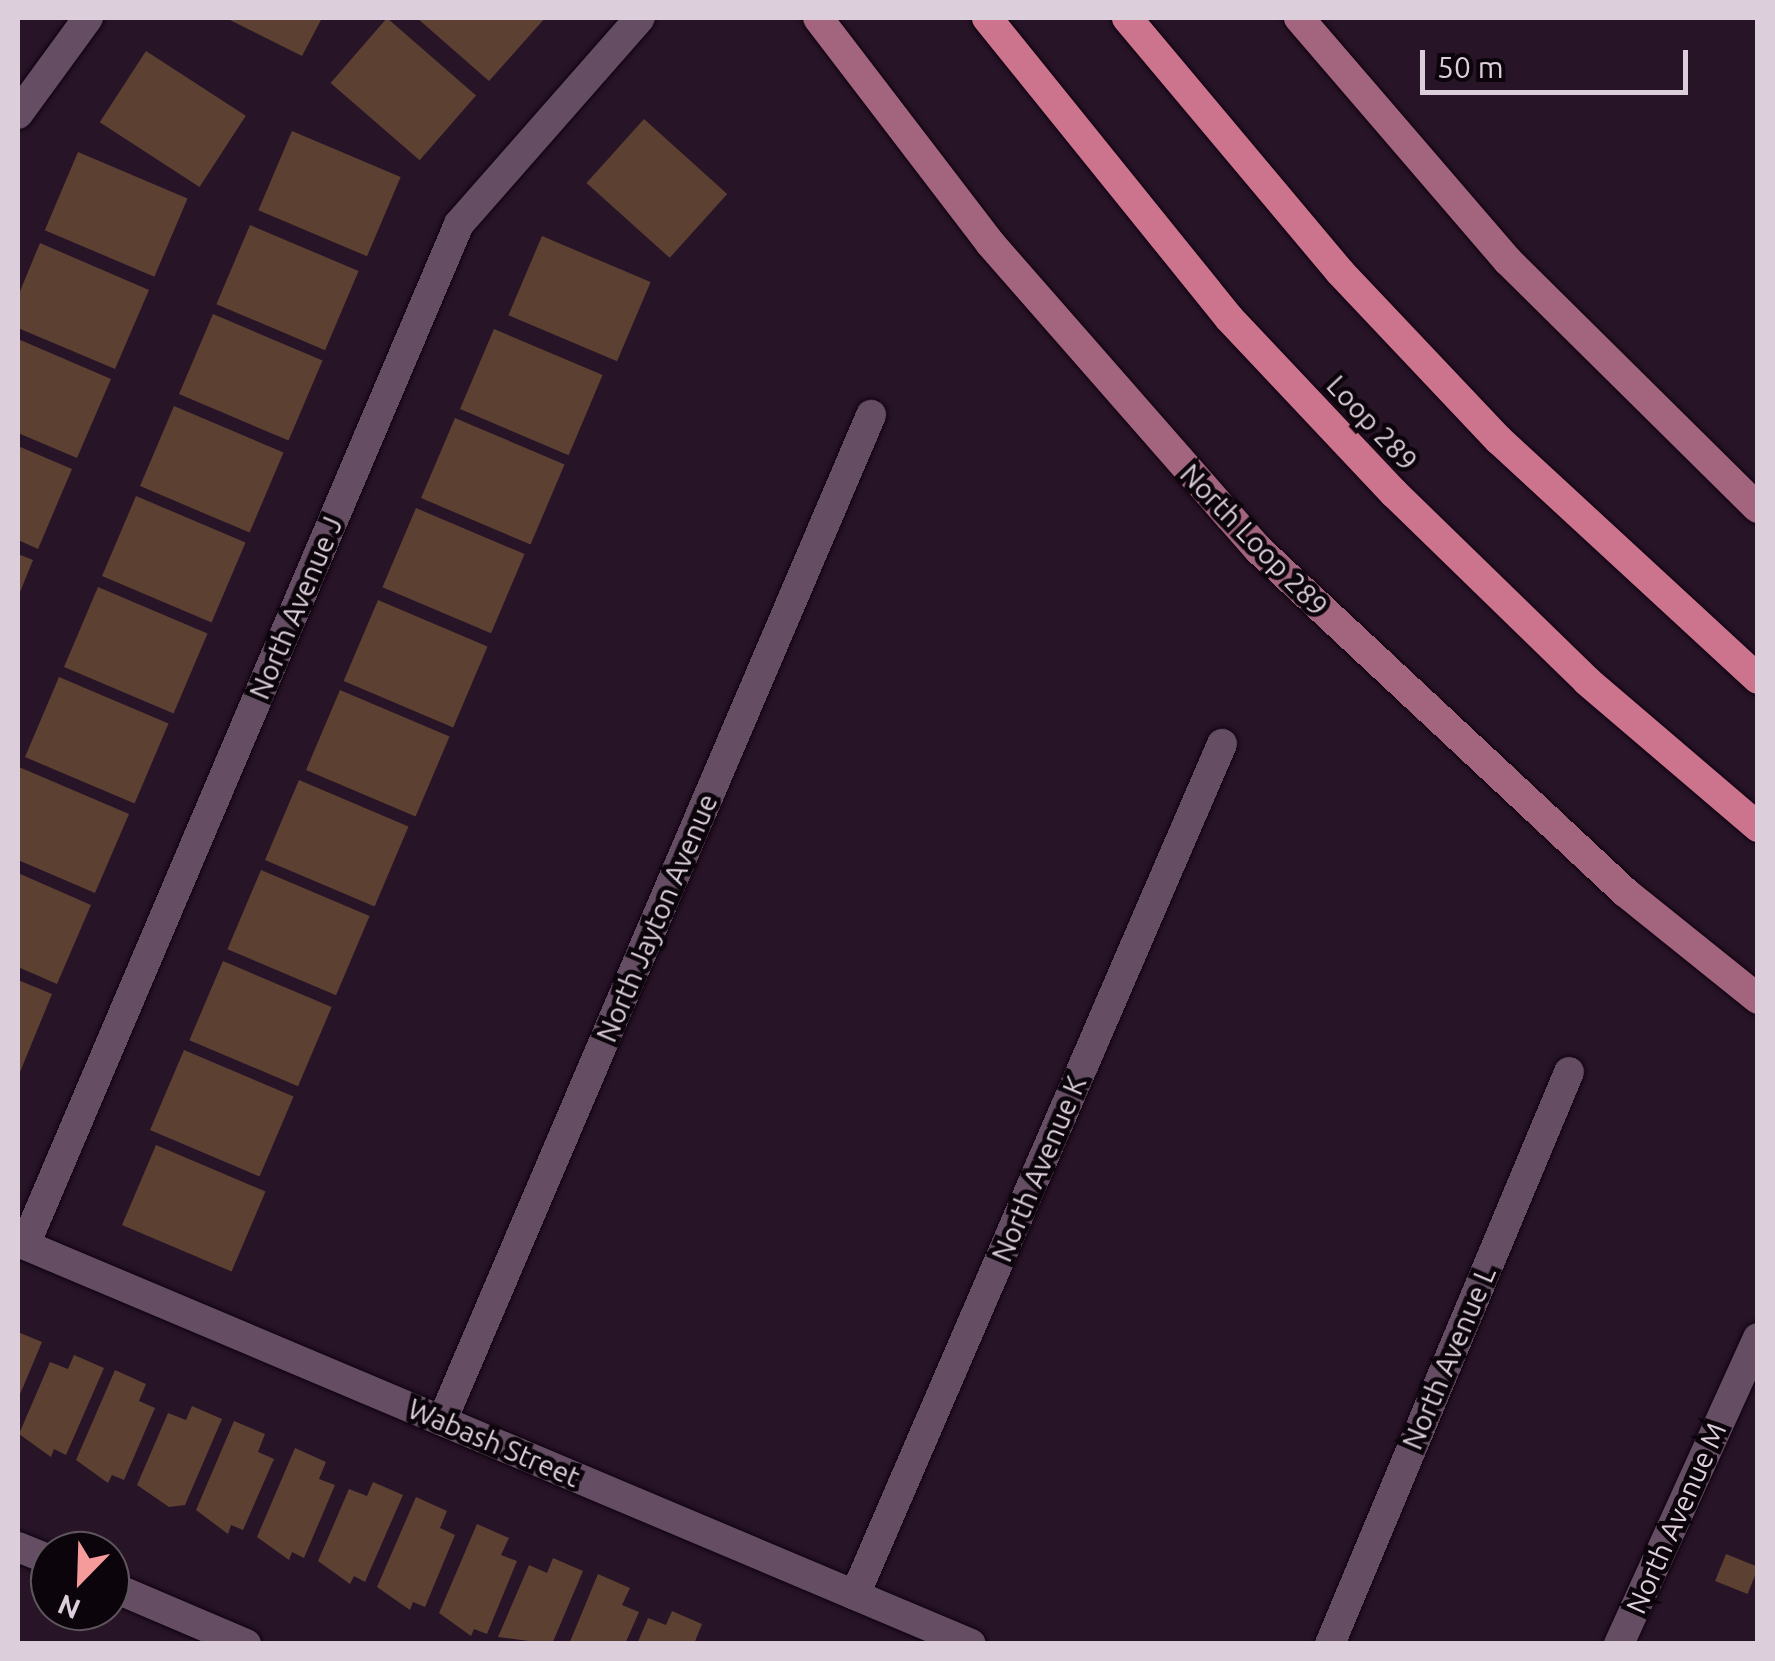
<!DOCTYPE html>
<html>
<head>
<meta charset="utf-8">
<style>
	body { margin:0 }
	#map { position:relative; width:1775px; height:1661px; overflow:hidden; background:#271427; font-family:Ubuntu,sans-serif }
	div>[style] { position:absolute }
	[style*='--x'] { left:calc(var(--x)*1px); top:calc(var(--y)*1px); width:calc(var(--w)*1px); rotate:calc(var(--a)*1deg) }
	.building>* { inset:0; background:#5c4032; transform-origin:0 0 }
	.roads { filter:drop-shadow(0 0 2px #0f020f) drop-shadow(0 0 2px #0f020f) }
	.minor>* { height:30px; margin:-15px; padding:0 15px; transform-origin:15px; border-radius:15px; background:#654e64 }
	.major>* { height:30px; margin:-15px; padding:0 15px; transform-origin:15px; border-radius:15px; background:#a3657d }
	.highway>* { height:30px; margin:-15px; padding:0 15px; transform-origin:15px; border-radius:15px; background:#cc748e }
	span { translate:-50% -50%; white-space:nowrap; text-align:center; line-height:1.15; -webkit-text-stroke:9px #0b040b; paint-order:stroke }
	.street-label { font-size:28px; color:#dccfdb }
	.frame { position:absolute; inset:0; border:20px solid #dccfdb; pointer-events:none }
	.north { position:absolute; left:30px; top:1531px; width:100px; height:100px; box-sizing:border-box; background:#0b040b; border:2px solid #5f555e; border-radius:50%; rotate:203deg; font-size:28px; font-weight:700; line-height:40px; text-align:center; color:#dccfdb }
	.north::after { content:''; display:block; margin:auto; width:35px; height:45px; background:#f59b9b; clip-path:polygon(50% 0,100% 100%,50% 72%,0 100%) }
	.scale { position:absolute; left:1420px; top:50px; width:268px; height:45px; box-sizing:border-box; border:5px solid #dccfdb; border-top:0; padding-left:12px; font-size:30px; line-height:35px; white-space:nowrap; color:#dccfdb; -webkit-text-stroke:8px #0b040b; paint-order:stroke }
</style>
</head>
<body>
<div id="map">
	<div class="building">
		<div style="clip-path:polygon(226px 18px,322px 18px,302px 56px)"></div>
		<div style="left:387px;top:18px;width:118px;height:86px;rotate:41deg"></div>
		<div style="clip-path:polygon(417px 18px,545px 18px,489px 81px)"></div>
		<div style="left:146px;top:51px;width:119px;height:85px;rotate:33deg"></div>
		<div style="left:644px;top:119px;width:112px;height:86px;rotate:42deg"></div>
		<div style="left:292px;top:131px;width:118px;height:86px;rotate:23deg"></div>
		<div style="left:78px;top:152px;width:119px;height:85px;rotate:23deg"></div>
		<div style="left:250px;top:225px;width:118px;height:86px;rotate:23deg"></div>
		<div style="left:542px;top:236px;width:118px;height:86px;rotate:23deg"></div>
		<div style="clip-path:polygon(40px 243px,149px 290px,115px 369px,18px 328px,18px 296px)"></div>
		<div style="left:213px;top:314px;width:119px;height:87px;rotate:23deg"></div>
		<div style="left:494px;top:329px;width:118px;height:87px;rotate:23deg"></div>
		<div style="clip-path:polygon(18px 339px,111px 379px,77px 458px,18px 433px)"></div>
		<div style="left:174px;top:406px;width:119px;height:87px;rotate:23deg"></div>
		<div style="left:455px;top:418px;width:119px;height:87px;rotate:23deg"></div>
		<div style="clip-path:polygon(18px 446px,72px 469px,38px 549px,18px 540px)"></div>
		<div style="left:136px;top:496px;width:119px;height:87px;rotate:23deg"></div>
		<div style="left:416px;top:508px;width:118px;height:86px;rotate:23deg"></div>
		<div style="clip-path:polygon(18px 554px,33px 560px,18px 597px)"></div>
		<div style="left:98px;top:587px;width:119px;height:87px;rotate:23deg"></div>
		<div style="left:378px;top:600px;width:119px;height:88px;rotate:23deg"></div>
		<div style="left:59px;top:677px;width:119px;height:87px;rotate:23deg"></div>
		<div style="left:340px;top:690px;width:119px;height:87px;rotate:23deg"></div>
		<div style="clip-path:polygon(19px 767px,129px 814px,95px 893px,18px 860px)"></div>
		<div style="left:299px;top:780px;width:119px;height:87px;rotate:23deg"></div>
		<div style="left:261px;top:870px;width:118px;height:86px;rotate:23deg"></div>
		<div style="clip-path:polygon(18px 873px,91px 905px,57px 984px,18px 967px)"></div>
		<div style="left:223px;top:961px;width:118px;height:86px;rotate:23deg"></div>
		<div style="clip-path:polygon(18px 980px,52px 994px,18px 1077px)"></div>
		<div style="left:184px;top:1050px;width:119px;height:87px;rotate:23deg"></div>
		<div style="left:156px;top:1145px;width:119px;height:87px;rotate:23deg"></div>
		<div style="clip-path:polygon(18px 1332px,42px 1342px,18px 1399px)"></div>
		<div style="clip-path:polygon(74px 1355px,104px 1368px,66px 1455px,54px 1449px,51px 1457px,19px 1434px,50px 1362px,68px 1369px)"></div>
		<div style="clip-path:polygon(115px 1370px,146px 1384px,139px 1401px,155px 1408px,124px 1480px,112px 1475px,108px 1483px,76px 1460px)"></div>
		<div style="clip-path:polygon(192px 1406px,222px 1419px,185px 1505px,169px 1507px,137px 1485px,168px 1413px,186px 1420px)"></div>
		<div style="clip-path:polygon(234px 1421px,265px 1434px,258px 1452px,274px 1459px,243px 1530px,231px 1525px,228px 1534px,196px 1510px)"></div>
		<div style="clip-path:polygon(295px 1448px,326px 1462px,319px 1479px,335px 1485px,304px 1558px,292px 1552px,289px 1560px,257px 1537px)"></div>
		<div style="clip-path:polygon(373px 1482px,403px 1495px,365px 1582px,354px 1576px,350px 1584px,318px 1561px,349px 1489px,367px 1496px)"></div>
		<div style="clip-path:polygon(416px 1497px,447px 1511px,440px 1528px,455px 1535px,425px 1607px,413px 1602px,410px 1610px,377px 1587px)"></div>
		<div style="clip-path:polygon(477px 1524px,509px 1538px,501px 1555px,517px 1561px,487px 1634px,474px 1629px,471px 1636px,439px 1613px)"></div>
		<div style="left:1726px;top:1554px;width:35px;height:29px;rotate:22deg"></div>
		<div style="clip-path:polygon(553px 1558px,583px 1571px,552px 1644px,498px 1637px,529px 1565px,547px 1573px)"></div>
		<div style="clip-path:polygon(598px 1574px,630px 1588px,622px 1605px,639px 1612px,625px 1644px,569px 1644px)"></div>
		<div style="clip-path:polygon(672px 1611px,702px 1624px,694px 1644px,637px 1644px,648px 1618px,666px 1625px)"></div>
	</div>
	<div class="roads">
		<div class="minor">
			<div style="--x:18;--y:114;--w:119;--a:-53.9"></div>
			<div style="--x:18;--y:1242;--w:1034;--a:22.87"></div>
			<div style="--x:25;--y:1245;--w:1109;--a:-66.97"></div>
			<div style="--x:459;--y:224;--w:274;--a:-48.7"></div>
			<div style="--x:442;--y:1421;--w:1094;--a:-66.9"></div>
			<div style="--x:18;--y:1547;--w:35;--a:22"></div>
			<div style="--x:110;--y:1586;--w:148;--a:23.1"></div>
			<div style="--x:855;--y:1595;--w:927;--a:-66.67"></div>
			<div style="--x:1330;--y:1644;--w:620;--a:-67.32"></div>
			<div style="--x:1619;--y:1644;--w:336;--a:-65.6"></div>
		</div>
		<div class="major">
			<div style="--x:818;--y:18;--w:283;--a:52.6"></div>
			<div style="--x:990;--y:243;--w:408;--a:48.8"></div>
			<div style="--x:1259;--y:550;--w:501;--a:43.06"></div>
			<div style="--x:1625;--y:892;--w:171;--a:38.8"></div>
			<div style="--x:1299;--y:18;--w:321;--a:49.3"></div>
			<div style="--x:1508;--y:261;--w:351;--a:44.7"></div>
		</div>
		<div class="highway">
			<div style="--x:987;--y:18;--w:385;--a:51.1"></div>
			<div style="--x:1229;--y:318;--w:241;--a:46.7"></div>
			<div style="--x:1394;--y:493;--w:269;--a:44.2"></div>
			<div style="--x:1587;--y:681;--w:225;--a:40.5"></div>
			<div style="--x:1127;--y:18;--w:331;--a:50"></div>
			<div style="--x:1340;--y:272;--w:231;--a:46.6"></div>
			<div style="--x:1499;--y:440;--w:352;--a:42.7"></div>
		</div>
	</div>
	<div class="street-label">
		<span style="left:1372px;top:423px;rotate:47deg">Loop 289</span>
		<span style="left:1254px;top:540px;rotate:46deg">North Loop 289</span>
		<span style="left:296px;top:608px;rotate:-67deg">North Avenue J</span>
		<span style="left:657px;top:918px;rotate:-67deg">North Jayton Avenue</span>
		<span style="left:1039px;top:1169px;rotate:-67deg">North Avenue K</span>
		<span style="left:1449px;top:1358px;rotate:-67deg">North Avenue L</span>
		<span style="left:494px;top:1443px;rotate:23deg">Wabash Street</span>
		<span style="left:1676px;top:1518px;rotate:-66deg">North Avenue M</span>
	</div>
	<div class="frame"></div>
	<div class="north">N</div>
	<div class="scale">50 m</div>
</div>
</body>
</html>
